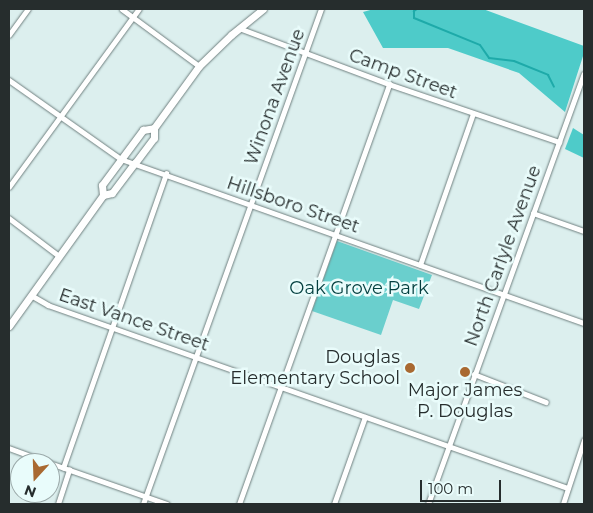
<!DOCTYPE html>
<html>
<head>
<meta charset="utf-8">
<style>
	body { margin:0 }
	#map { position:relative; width:593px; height:513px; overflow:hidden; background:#dcefee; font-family:Montserrat,sans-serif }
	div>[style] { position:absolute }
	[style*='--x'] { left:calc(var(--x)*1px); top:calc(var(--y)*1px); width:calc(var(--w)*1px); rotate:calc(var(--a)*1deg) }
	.green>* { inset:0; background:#6acfcd }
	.forest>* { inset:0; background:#4ecbc9 }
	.stream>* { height:2px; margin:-1px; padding:0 1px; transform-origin:1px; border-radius:1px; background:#1eaaa9 }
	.roads { filter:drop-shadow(0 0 1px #708180) drop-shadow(0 0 1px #708180) }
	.minor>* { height:4.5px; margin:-2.25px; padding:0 2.25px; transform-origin:2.25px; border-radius:2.25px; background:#fff }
	.primary>* { height:7px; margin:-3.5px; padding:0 3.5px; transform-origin:3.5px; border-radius:3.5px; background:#fff }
	.dots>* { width:14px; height:14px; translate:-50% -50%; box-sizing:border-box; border:2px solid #e9fcfb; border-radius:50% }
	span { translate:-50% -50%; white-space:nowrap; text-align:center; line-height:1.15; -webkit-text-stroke:5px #e9fcfb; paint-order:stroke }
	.street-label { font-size:18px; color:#262d2d }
	.park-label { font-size:18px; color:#033f3f }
	.poi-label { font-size:18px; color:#262d2d }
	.right { translate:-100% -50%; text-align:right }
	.frame { position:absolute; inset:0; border:10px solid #262d2d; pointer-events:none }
	.north { position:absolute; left:10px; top:453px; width:50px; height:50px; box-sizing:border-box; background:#e9fcfb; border:1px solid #9ba9a9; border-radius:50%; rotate:200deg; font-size:14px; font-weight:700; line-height:20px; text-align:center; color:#262d2d }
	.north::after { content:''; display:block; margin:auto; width:18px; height:22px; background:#a96931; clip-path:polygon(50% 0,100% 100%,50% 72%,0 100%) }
	.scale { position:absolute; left:420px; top:480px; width:81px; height:22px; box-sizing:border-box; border:2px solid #262d2d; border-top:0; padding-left:6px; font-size:15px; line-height:18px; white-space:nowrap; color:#262d2d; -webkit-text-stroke:4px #e9fcfb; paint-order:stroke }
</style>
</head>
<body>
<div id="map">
	<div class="green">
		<div style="clip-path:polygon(337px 241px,432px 275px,419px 309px,393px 300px,381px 335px,312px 311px)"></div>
	</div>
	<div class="forest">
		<div style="clip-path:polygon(374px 9px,483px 9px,584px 46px,584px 53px,565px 112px,519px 73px,448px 48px,383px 48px,363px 12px)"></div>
		<div style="clip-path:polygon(573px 128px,584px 135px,584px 158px,565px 149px)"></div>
	</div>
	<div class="stream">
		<div style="--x:417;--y:9;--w:4;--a:146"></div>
		<div style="--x:414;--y:11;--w:7;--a:90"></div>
		<div style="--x:414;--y:18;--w:71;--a:22.2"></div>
		<div style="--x:480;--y:45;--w:16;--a:55"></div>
		<div style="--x:489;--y:58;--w:25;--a:7"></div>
		<div style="--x:514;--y:61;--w:37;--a:22"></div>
		<div style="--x:548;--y:75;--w:13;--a:63"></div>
	</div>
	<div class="roads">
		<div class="minor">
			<div style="--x:122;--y:9;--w:96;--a:36.5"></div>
			<div style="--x:239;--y:28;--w:160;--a:20.5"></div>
			<div style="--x:389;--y:84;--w:180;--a:18.8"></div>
			<div style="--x:9;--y:35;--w:32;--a:-54"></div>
			<div style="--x:9;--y:80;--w:137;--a:35.2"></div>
			<div style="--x:121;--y:159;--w:491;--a:19.5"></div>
			<div style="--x:9;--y:187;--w:220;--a:-53.9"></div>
			<div style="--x:533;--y:213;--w:54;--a:19.4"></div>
			<div style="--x:9;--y:218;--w:63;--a:37.2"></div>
			<div style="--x:420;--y:265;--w:160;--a:-70.7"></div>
			<div style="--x:31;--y:295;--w:20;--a:30"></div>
			<div style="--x:48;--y:305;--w:551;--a:19.39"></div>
			<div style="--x:474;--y:374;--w:77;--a:21.3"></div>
			<div style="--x:9;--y:448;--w:44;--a:20.1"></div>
			<div style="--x:50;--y:463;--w:124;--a:19.3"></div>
			<div style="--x:63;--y:468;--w:312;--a:-70.7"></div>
			<div style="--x:58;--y:504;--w:36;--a:-72"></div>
			<div style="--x:143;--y:504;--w:526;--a:-70.22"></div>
			<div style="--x:239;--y:504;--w:446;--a:-70.3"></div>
			<div style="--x:334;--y:504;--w:92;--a:-70.4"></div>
			<div style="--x:428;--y:504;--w:457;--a:-70.1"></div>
			<div style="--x:563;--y:504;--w:67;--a:-71.8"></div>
		</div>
		<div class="primary">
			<div style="--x:103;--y:195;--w:9;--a:-13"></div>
			<div style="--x:112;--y:193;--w:38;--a:-53"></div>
			<div style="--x:135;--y:163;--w:31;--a:-53"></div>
			<div style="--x:154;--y:138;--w:10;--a:-90"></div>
			<div style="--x:154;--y:128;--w:77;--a:-54"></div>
			<div style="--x:199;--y:66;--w:45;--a:-44.1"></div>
			<div style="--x:231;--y:35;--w:41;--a:-39.1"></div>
			<div style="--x:9;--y:326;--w:161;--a:-54.3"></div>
			<div style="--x:103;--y:195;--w:10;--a:-96"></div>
			<div style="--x:102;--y:185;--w:69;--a:-53.3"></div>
			<div style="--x:143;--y:130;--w:11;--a:-10"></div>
		</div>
	</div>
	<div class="dots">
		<div style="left:410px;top:368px;background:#a96931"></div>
		<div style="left:465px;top:372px;background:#a96931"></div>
	</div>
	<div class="street-label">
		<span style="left:403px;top:74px;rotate:20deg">Camp Street</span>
		<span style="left:275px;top:97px;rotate:-70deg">Winona Avenue</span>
		<span style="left:293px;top:205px;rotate:19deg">Hillsboro Street</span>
		<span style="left:503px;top:256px;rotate:-70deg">North Carlyle Avenue</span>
		<span style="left:134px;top:320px;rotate:19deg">East Vance Street</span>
	</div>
	<div class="park-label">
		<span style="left:359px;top:288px">Oak Grove Park</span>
	</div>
	<div class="poi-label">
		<span class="right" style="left:400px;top:368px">Douglas<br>Elementary School</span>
		<span style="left:465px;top:401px">Major James<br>P. Douglas</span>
	</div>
	<div class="frame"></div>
	<div class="north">N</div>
	<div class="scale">100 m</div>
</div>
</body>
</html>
